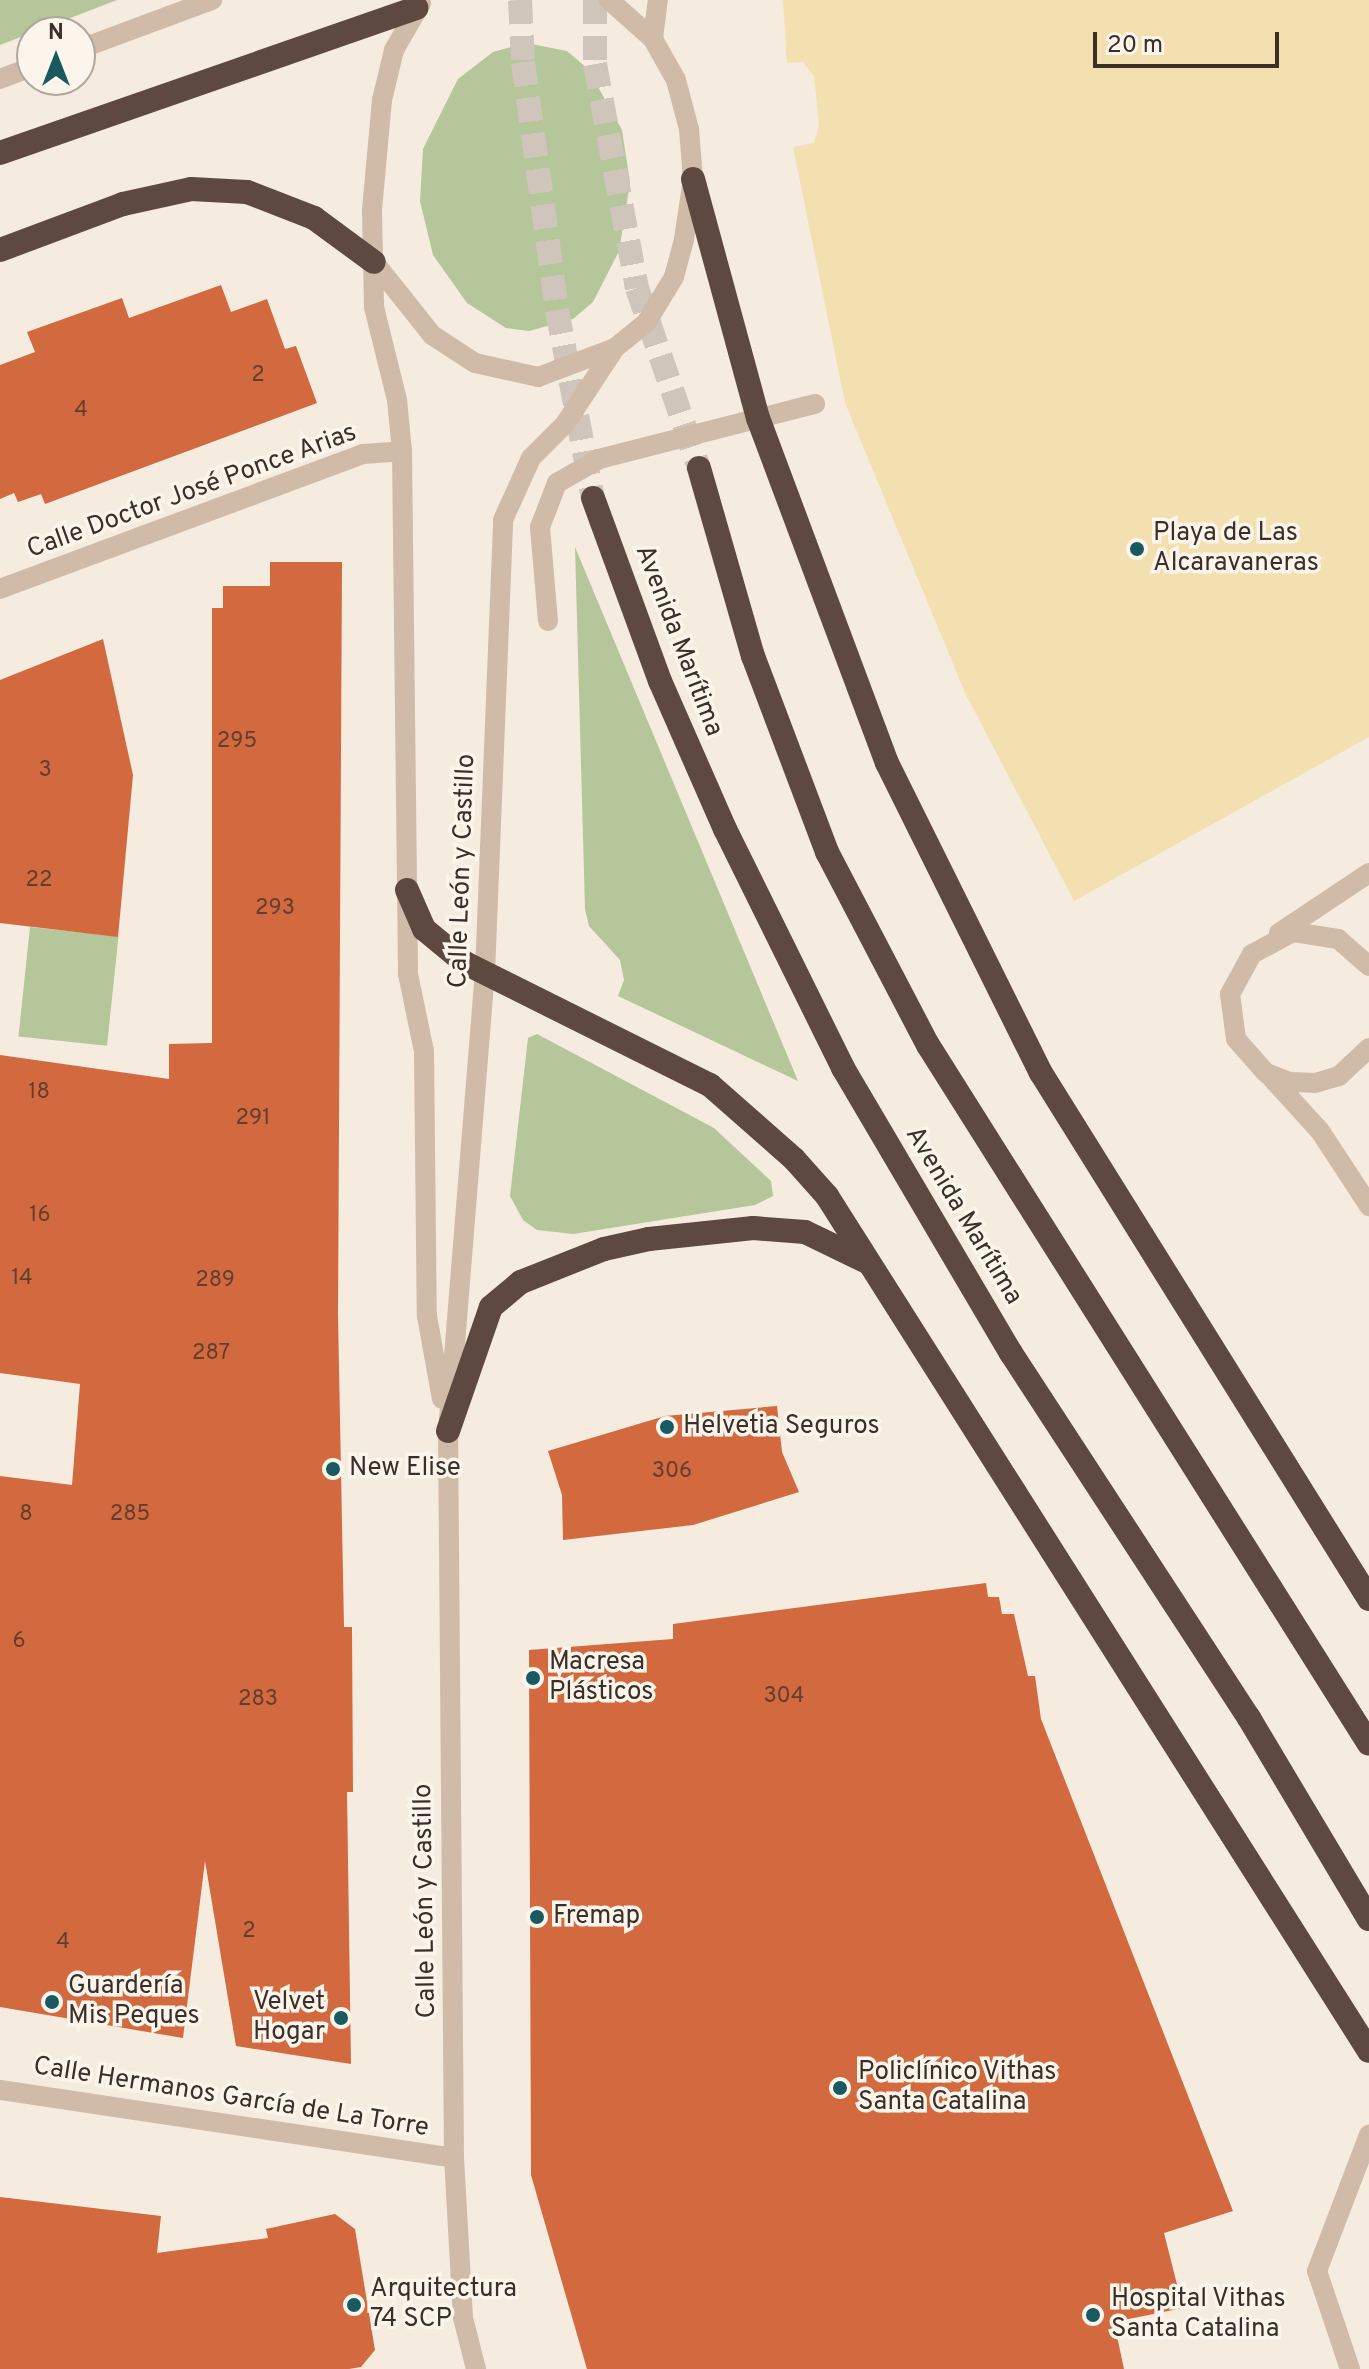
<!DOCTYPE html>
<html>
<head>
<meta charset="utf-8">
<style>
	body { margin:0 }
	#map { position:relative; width:1369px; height:2369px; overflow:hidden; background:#f5ebde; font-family:Overpass,sans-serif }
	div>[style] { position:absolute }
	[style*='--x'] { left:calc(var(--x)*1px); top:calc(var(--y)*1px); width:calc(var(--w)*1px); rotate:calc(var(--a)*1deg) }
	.green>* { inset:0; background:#b6c69b; transform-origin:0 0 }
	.sand>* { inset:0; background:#f3e0b1 }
	.building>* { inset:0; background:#d2693f }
	.highway-tunnel>* { height:24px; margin-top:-12px; transform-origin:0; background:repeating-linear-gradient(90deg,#d0c5ba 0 24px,transparent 0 36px) }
	.minor>* { height:20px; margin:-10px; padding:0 10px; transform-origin:10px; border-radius:10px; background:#cfbba8 }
	.highway>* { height:24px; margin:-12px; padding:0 12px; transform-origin:12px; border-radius:12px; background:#5d493f }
	.dots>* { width:22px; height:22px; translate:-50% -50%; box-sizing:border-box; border:4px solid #fcf5eb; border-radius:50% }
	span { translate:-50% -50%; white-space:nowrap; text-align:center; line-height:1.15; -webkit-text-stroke:7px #fcf5eb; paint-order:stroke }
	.number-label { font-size:22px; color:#613e2e }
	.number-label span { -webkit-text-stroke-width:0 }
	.street-label { font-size:26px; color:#3b2f29 }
	.poi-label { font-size:26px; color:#3b2f29 }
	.left { translate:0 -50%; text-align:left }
	.right { translate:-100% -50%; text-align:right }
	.north { position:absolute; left:16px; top:16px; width:80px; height:80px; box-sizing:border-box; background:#fcf5eb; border:2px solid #afa69d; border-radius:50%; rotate:0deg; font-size:22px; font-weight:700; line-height:32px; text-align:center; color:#3b2f29 }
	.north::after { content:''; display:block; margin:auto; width:28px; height:36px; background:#195961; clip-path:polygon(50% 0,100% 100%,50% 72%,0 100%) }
	.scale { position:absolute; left:1093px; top:32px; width:186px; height:36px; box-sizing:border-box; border:4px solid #3b2f29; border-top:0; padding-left:10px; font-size:24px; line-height:28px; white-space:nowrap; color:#3b2f29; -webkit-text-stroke:6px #fcf5eb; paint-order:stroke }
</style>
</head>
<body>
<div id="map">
	<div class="green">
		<div style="clip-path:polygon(0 0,117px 0,0 45px)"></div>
		<div style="clip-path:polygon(526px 43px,567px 51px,588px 69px,622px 130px,630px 183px,619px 251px,593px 302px,573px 319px,529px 331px,506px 328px,467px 303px,433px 255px,420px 201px,423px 149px,458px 79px,493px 52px)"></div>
		<div style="clip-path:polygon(575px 547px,798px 1081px,618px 996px,624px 980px,620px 960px,589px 926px,585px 909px)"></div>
		<div style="left:30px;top:927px;width:89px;height:110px;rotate:6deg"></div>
		<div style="clip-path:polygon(537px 1034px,714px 1128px,771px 1181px,773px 1196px,755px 1205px,573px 1234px,537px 1230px,523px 1220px,510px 1196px,528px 1038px)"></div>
	</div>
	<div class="sand">
		<div style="clip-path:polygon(783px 0,1369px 0,1369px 737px,1074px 901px,966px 695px,845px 403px,793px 147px,814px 143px,819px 125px,814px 76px,803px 62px,787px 63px)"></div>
	</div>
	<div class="building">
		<div style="clip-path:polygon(221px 285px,231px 312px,267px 299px,285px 349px,296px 346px,317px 403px,45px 504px,41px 494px,18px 502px,14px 493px,0 499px,0 365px,35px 352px,27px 332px,122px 298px,129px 318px)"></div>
		<div style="clip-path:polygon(270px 562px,342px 562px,338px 1315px,344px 1627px,352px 1627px,353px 1792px,347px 1792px,351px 2064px,236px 2046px,205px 1861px,183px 2038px,0 2007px,0 1476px,72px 1485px,80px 1384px,0 1373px,0 1055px,169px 1079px,169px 1044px,212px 1043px,212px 608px,223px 608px,223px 586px,270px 586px)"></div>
		<div style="clip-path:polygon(103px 639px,133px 775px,118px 937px,0 923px,0 680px)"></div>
		<div style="clip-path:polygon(777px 1406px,782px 1452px,799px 1492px,693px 1525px,563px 1540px,562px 1495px,548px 1451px,665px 1416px)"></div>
		<div style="clip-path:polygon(986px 1583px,988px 1597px,999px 1597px,1002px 1614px,1014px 1614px,1028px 1676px,1035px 1676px,1041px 1719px,1233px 2211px,1164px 2233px,1183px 2308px,1114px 2322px,1124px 2369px,587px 2369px,531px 2175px,529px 1650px,673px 1639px,673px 1624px)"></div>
		<div style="clip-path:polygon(0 2197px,161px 2216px,157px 2253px,268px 2238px,266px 2229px,335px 2214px,355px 2229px,375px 2350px,361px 2367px,349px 2369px,0 2369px)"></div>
	</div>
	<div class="highway-tunnel">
		<div style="--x:520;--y:0;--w:62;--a:87.2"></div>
		<div style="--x:523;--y:62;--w:250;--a:82.2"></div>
		<div style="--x:557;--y:310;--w:191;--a:79.2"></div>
		<div style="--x:595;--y:0;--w:64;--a:90"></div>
		<div style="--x:595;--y:64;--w:228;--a:79.4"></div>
		<div style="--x:637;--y:288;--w:190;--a:71"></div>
	</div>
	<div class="minor">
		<div style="--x:421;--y:3;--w:54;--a:119.9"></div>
		<div style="--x:394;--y:50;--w:51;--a:103.5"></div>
		<div style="--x:382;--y:100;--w:110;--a:95.2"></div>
		<div style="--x:372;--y:210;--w:97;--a:88.8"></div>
		<div style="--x:374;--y:307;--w:96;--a:76.1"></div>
		<div style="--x:397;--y:400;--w:51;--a:84.4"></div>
		<div style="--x:402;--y:451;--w:523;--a:89.34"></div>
		<div style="--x:408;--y:974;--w:79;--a:78.3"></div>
		<div style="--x:424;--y:1051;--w:265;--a:89.4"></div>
		<div style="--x:427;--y:1316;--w:84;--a:79.8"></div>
		<div style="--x:653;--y:39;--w:39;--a:-83"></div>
		<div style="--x:80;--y:49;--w:141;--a:-20.4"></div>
		<div style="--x:0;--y:79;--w:34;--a:-21"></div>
		<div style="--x:374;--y:262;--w:93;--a:51.5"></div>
		<div style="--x:432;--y:335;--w:51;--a:33.1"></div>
		<div style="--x:475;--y:363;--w:65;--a:12.5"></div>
		<div style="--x:538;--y:377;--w:82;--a:-20.6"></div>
		<div style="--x:615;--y:348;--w:40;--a:-39"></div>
		<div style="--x:646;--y:323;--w:54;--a:-58.7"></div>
		<div style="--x:674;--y:277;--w:39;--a:-75"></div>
		<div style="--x:684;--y:239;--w:61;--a:-81.5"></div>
		<div style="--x:693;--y:179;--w:50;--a:-94.6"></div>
		<div style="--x:689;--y:129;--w:51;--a:-104.9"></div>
		<div style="--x:676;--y:80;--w:47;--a:-119.3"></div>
		<div style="--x:653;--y:39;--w:59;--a:-138.4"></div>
		<div style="--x:0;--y:589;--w:387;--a:-20.4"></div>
		<div style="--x:363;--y:454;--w:39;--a:-4"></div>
		<div style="--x:548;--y:621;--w:94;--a:-94.9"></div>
		<div style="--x:540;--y:527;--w:47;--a:-68.9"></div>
		<div style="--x:557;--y:483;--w:48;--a:-29.7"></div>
		<div style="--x:599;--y:459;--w:223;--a:-14.3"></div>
		<div style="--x:1279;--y:933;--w:108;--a:-33.7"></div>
		<div style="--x:1369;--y:966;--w:41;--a:-138.9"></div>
		<div style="--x:1338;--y:939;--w:46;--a:-171.2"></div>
		<div style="--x:1293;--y:932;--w:47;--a:151.8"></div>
		<div style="--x:1252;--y:954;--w:46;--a:118.8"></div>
		<div style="--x:1230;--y:994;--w:45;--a:82.4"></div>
		<div style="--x:1236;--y:1039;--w:45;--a:48.6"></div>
		<div style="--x:1266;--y:1073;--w:26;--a:21"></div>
		<div style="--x:1290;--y:1082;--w:25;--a:2"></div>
		<div style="--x:1315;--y:1083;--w:25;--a:-16"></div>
		<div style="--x:1339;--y:1076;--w:41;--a:-43"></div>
		<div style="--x:1269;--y:1075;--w:76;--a:47.7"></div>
		<div style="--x:1320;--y:1131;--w:90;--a:56.8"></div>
		<div style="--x:0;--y:2090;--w:459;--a:8.5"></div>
		<div style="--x:476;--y:2369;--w:53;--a:-104.3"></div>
		<div style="--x:463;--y:2318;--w:160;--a:-93.2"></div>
		<div style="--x:454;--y:2158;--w:727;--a:-90.47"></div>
		<div style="--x:448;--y:1431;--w:459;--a:-85.4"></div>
		<div style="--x:485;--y:973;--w:453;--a:-87.7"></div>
		<div style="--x:503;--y:520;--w:68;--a:-65.7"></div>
		<div style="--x:531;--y:458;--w:48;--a:-45"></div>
		<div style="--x:565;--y:424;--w:91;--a:-56.7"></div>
		<div style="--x:1350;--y:2369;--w:103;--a:-108.6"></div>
		<div style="--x:1317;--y:2271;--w:146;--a:-69.1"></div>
	</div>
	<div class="highway">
		<div style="--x:0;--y:153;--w:441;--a:-19.2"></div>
		<div style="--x:693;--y:179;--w:248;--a:74.8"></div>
		<div style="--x:758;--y:418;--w:368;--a:69.5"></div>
		<div style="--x:887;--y:763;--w:346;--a:63.6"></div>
		<div style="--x:1041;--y:1073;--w:620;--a:58.05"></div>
		<div style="--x:0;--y:250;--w:131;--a:-20.5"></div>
		<div style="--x:123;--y:204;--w:70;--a:-12.4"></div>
		<div style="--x:191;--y:189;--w:56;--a:3.1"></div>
		<div style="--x:247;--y:192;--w:72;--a:21.2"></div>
		<div style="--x:314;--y:218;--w:74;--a:36.3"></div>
		<div style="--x:699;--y:468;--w:196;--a:74"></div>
		<div style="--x:753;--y:656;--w:210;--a:69.3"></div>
		<div style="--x:827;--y:852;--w:218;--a:62.4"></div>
		<div style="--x:928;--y:1045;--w:826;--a:57.75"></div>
		<div style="--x:593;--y:498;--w:195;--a:69.9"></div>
		<div style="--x:660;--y:681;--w:162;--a:66.3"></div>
		<div style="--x:725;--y:829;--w:267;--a:63.7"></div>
		<div style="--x:843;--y:1068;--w:331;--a:59.5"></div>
		<div style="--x:1011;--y:1353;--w:436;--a:56.9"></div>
		<div style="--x:1249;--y:1718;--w:234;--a:59.2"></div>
		<div style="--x:407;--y:890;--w:43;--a:66.4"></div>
		<div style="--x:424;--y:929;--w:53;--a:39.7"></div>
		<div style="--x:465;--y:963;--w:274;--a:26.5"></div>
		<div style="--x:710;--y:1085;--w:112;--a:41.4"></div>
		<div style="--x:794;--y:1159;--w:50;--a:48.3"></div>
		<div style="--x:827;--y:1196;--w:1012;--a:57.63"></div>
		<div style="--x:448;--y:1431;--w:131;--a:-70.9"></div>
		<div style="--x:491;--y:1307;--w:39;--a:-40"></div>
		<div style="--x:521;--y:1282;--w:89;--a:-21.7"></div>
		<div style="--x:604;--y:1249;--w:46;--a:-12.5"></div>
		<div style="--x:649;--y:1239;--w:105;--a:-6"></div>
		<div style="--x:753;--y:1228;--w:52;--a:4.4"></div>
		<div style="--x:805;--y:1232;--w:67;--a:25.8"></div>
	</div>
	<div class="dots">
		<div style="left:1137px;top:549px;background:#195961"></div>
		<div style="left:667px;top:1427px;background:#195961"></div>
		<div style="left:333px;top:1469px;background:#195961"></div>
		<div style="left:533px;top:1678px;background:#195961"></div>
		<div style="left:537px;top:1917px;background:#195961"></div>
		<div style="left:52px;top:2002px;background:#195961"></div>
		<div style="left:341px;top:2018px;background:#195961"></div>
		<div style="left:840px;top:2088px;background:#195961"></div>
		<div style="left:354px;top:2305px;background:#195961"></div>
		<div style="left:1093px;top:2315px;background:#195961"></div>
	</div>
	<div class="number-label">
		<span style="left:258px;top:376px">2</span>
		<span style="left:81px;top:411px">4</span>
		<span style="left:237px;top:742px">295</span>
		<span style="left:45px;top:771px">3</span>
		<span style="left:39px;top:881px">22</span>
		<span style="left:275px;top:909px">293</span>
		<span style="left:39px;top:1093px">18</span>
		<span style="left:253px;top:1119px">291</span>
		<span style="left:40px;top:1216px">16</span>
		<span style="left:22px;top:1279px">14</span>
		<span style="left:215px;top:1281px">289</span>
		<span style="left:211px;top:1354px">287</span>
		<span style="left:672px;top:1472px">306</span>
		<span style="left:26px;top:1515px">8</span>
		<span style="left:130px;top:1515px">285</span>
		<span style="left:19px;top:1642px">6</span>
		<span style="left:784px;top:1697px">304</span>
		<span style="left:258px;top:1700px">283</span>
		<span style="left:249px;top:1932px">2</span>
		<span style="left:63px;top:1943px">4</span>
	</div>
	<div class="street-label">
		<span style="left:192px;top:492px;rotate:-20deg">Calle Doctor José Ponce Arias</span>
		<span style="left:678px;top:641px;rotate:69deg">Avenida Marítima</span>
		<span style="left:463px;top:871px;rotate:-88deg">Calle León y Castillo</span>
		<span style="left:963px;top:1216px;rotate:59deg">Avenida Marítima</span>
		<span style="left:426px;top:1901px;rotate:-91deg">Calle León y Castillo</span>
		<span style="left:231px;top:2098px;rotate:9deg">Calle Hermanos García de La Torre</span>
	</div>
	<div class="poi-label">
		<span class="left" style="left:1153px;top:549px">Playa de Las<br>Alcaravaneras</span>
		<span class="left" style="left:683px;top:1427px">Helvetia Seguros</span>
		<span class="left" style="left:349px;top:1469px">New Elise</span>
		<span class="left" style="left:549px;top:1678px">Macresa<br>Plásticos</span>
		<span class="left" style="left:553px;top:1917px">Fremap</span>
		<span class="left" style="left:68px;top:2002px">Guardería<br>Mis Peques</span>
		<span class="right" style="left:325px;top:2018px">Velvet<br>Hogar</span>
		<span class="left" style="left:858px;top:2088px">Policlínico Vithas<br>Santa Catalina</span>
		<span class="left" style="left:370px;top:2305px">Arquitectura<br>74 SCP</span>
		<span class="left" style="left:1111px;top:2315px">Hospital Vithas<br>Santa Catalina</span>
	</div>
	<div class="north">N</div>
	<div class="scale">20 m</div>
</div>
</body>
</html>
